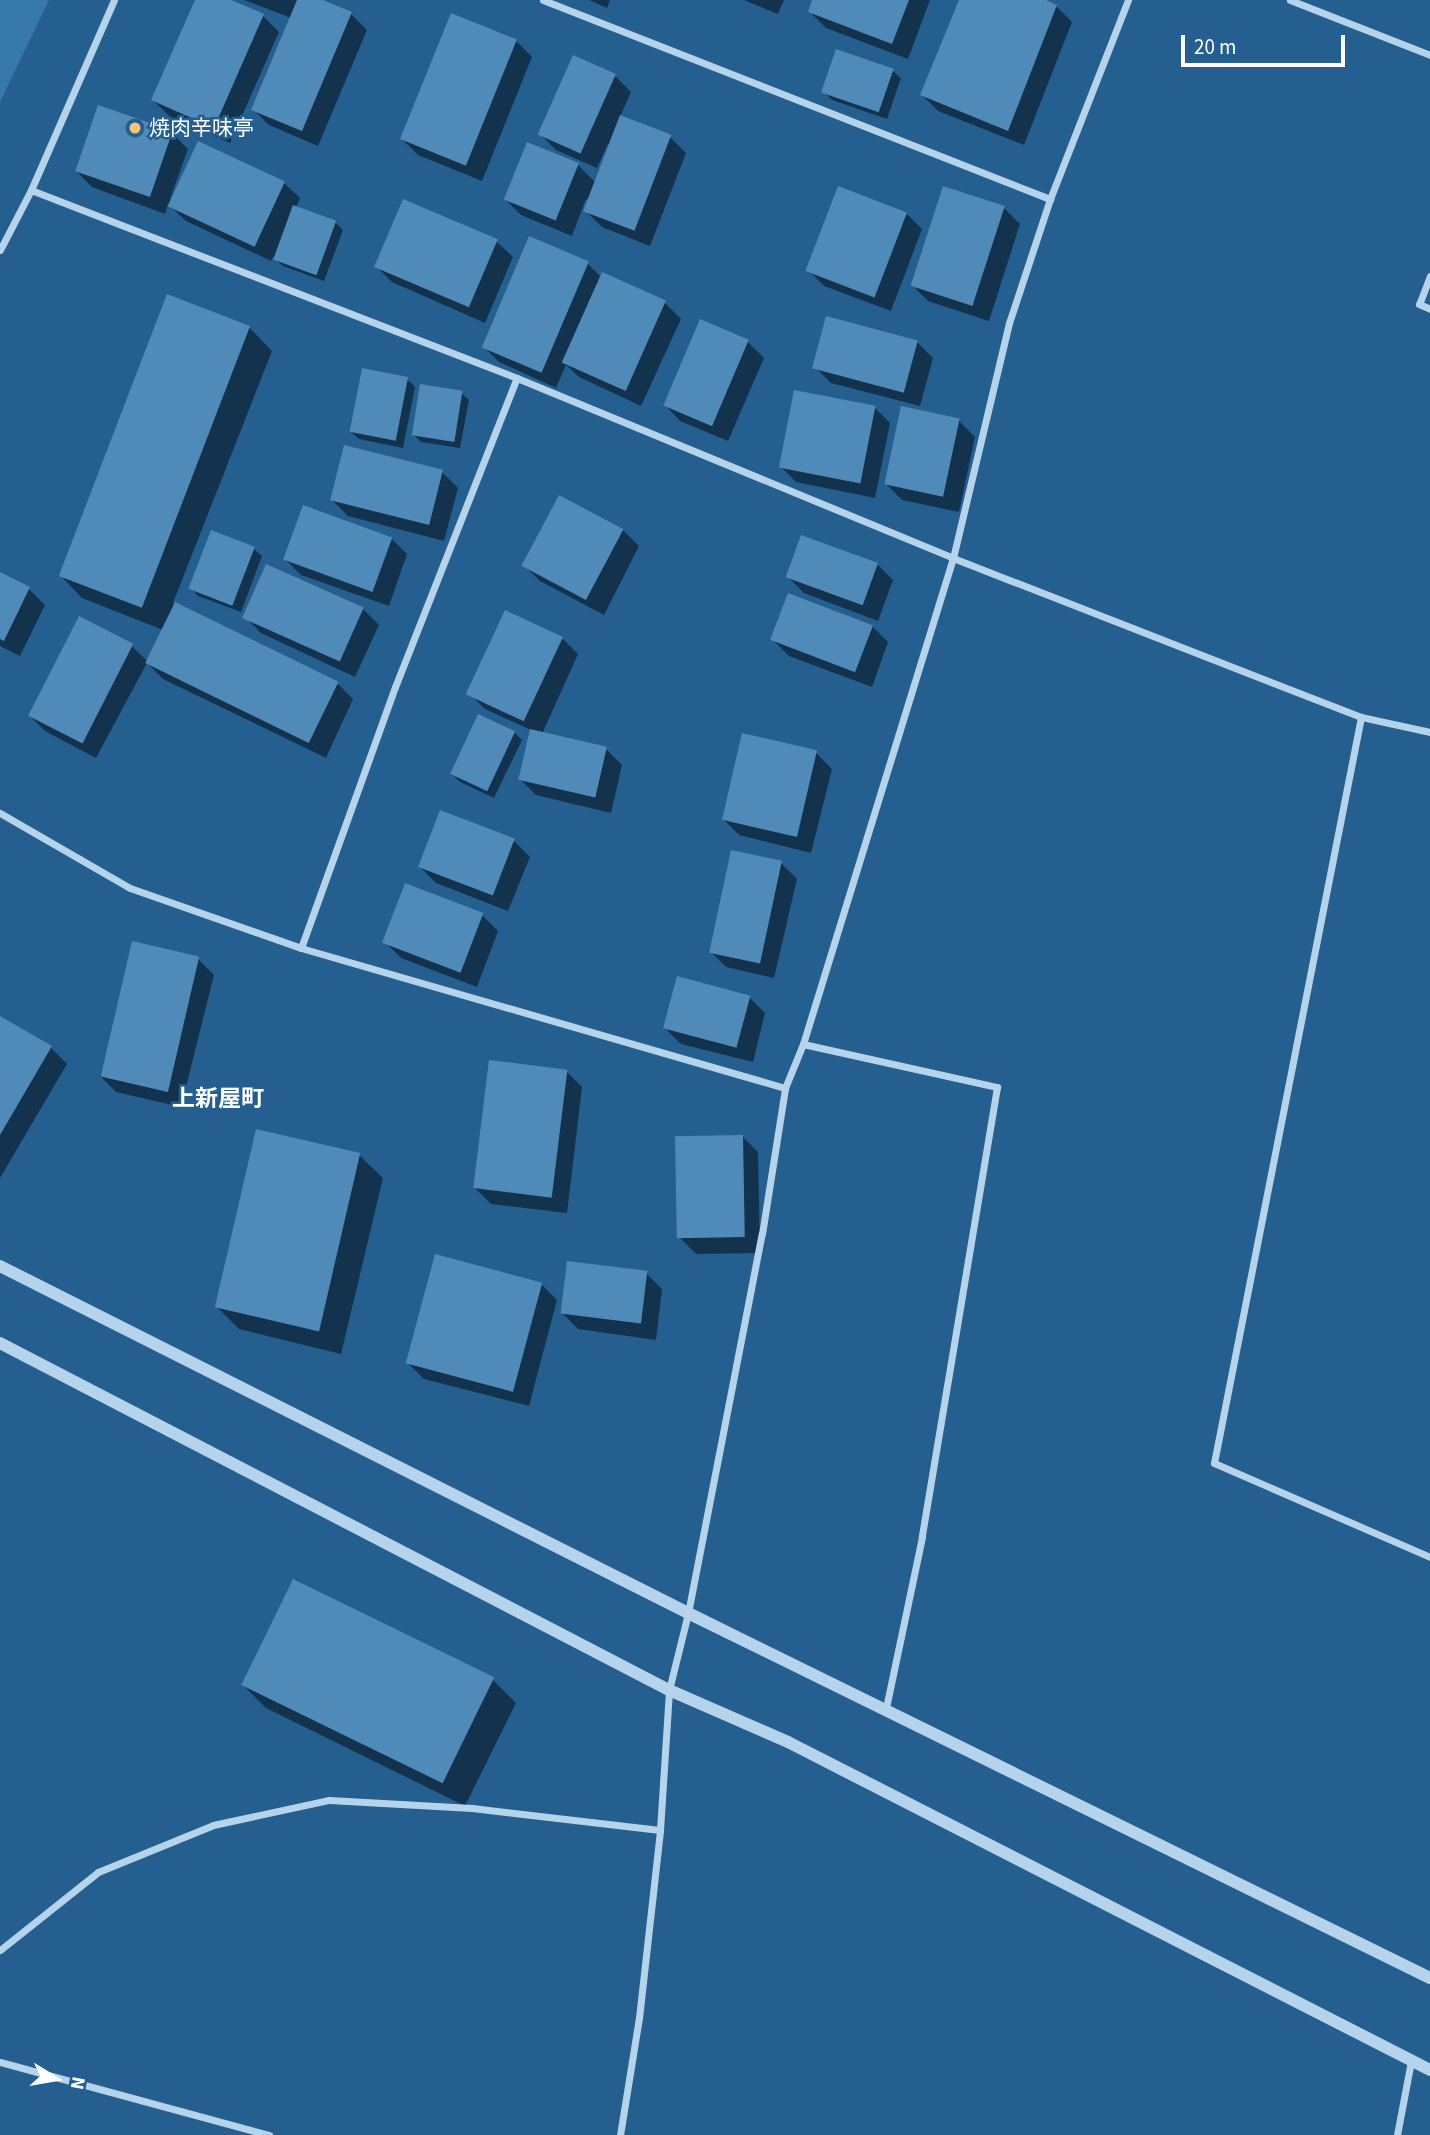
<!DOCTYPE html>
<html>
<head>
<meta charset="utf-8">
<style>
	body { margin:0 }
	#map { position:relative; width:1430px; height:2135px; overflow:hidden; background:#245f90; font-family:"Source Sans 3","Noto Sans JP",sans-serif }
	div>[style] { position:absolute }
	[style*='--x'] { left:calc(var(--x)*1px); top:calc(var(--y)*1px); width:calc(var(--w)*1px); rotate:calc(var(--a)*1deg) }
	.green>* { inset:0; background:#3879ac }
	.shadow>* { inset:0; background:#0007 }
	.building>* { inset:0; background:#508ab8; transform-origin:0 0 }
	.minor>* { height:7px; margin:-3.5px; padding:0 3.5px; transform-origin:3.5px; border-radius:3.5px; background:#b5d4ec }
	.tertiary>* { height:12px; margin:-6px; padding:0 6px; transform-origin:6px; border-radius:6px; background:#b5d4ec }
	.dots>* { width:19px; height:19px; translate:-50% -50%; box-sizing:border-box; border:4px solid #245f90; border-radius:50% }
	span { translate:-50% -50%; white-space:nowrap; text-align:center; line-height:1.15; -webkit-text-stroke:5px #245f90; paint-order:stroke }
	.poi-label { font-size:21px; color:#fff }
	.left { translate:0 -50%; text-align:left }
	.neighbourhood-label { font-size:23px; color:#fff; font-weight:700 }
	.north { position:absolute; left:21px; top:2044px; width:70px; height:70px; -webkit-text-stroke:5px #245f90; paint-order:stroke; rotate:101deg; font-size:19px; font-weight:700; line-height:28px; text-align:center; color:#fff }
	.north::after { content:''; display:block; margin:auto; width:24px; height:32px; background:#fff; clip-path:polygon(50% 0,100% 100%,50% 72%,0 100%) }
	.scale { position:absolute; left:1181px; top:35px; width:164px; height:32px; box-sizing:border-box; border:4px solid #fff; border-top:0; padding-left:9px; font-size:21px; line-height:24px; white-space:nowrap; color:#fff; -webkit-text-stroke:5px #245f90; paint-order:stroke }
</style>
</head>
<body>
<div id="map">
	<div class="green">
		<div style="clip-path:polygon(0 0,49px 0,0 102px)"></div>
	</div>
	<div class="shadow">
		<div style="clip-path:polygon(197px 0,227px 0,263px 16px,279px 32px,230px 143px,169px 116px,153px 100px)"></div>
		<div style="clip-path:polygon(244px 0,318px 0,351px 14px,367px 30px,318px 146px,269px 125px,253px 109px,291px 18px)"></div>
		<div style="clip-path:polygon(589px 0,610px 0,607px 8px)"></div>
		<div style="clip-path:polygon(744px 0,784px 0,778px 14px)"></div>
		<div style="clip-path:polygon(814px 0,930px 0,908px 59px,826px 28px,810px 12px)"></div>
		<div style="clip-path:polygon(961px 0,1041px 0,1056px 6px,1072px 22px,1024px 145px,938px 111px,922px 95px)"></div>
		<div style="clip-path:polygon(516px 41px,532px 57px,482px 181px,418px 155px,402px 139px)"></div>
		<div style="clip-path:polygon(893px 71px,901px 78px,887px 119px,832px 100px,824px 92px)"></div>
		<div style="clip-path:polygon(615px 76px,631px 92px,620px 117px,670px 137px,686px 153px,650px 246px,602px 227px,586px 211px,590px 200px,586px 199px,572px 236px,521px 215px,505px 199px,578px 165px,596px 183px,610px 146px,608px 144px,597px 168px,556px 150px,540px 134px)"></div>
		<div style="clip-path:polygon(172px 133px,188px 149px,170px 199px,172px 200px,199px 143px,284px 183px,300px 198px,296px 208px,335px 222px,343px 230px,324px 281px,283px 266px,273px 257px,271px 261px,186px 221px,168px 204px,165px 214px,92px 187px,76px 171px)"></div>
		<div style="clip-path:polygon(1004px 208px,1020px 224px,989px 321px,928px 301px,912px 285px)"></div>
		<div style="clip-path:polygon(906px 213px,922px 229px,891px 311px,824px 286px,808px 270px)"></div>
		<div style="clip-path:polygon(497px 242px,513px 257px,485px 323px,392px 282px,376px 266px)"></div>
		<div style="clip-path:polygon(588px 264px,601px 277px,665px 303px,681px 319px,641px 406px,579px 377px,566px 365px,556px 388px,499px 362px,483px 346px)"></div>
		<div style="clip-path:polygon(249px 327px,272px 351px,173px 603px,337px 683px,353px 699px,326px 758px,163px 679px,147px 663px,96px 758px,45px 731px,29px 715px,132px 646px,148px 662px,163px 630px,82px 598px,59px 574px)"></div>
		<div style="clip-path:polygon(748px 342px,764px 358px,728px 441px,680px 421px,665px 405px)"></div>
		<div style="clip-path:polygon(917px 342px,933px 358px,920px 406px,831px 383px,815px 367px)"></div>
		<div style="clip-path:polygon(407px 379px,415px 387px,403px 448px,359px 439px,351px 432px)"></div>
		<div style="clip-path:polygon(461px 393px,469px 400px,460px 448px,421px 442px,413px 434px)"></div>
		<div style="clip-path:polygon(874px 407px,890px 423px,875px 498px,796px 482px,780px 466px)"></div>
		<div style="clip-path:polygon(959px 421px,975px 437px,959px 512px,902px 500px,886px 484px)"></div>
		<div style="clip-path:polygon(442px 472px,458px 488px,444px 541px,348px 516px,332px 500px)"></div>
		<div style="clip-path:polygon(623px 530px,639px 546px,604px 615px,540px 581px,524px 565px)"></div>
		<div style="clip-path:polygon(391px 538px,407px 554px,389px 606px,301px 575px,285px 559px)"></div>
		<div style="clip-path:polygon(254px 549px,262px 556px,241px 612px,198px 596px,191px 588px)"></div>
		<div style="clip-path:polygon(877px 564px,893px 580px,878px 621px,804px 593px,788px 577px)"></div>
		<div style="clip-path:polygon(0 574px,29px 589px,45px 605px,20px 656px,0 646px)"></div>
		<div style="clip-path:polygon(363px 609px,379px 625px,355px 677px,261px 633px,245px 617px)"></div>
		<div style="clip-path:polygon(872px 626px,888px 642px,872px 687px,789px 656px,773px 640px)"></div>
		<div style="clip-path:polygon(562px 638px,578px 654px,542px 734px,606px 749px,622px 765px,611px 813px,536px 795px,520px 779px,531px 730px,485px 709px,469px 693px)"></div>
		<div style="clip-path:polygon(514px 732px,522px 740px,494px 798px,460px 782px,452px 774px)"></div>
		<div style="clip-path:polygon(816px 753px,832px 769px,811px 853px,739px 835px,723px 819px)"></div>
		<div style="clip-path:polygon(514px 841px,530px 857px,508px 911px,436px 883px,420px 867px)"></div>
		<div style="clip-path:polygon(781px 863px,797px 879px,774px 978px,726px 967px,710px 951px)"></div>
		<div style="clip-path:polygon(482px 915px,498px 931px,477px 987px,401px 958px,385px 942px)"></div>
		<div style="clip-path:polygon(198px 959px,214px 975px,181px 1107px,116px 1092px,100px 1076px)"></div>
		<div style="clip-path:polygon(749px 997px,765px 1013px,753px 1062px,681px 1044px,665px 1028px)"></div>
		<div style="clip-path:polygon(0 1018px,51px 1048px,67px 1064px,0 1178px)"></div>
		<div style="clip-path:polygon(566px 1071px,582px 1087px,567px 1213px,491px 1204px,475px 1188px)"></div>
		<div style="clip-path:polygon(742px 1136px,758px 1152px,760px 1253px,696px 1254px,680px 1238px)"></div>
		<div style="clip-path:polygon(359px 1155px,383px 1178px,341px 1354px,239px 1329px,216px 1306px)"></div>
		<div style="clip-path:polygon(646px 1273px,662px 1289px,656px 1340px,578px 1329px,562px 1313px)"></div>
		<div style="clip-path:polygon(541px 1284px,557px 1300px,529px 1406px,424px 1379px,408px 1363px)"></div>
		<div style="clip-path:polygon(294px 1582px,493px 1680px,516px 1703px,465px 1806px,266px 1708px,243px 1685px)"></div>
	</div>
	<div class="building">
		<div style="clip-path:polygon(195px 0,231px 0,264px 14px,214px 128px,151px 100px)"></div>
		<div style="clip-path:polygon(297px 0,323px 0,352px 12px,302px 131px,251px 110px)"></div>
		<div style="clip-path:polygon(812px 0,909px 0,892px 44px,808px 12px)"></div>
		<div style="clip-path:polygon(959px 0,1046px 0,1057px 5px,1008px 131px,920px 95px)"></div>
		<div style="left:451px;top:13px;width:71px;height:136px;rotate:22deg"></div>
		<div style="left:836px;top:49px;width:61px;height:46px;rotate:19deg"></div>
		<div style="left:573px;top:55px;width:47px;height:87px;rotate:24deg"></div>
		<div style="left:98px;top:105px;width:79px;height:70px;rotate:19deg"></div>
		<div style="left:620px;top:115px;width:55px;height:103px;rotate:21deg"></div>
		<div style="left:198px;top:141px;width:96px;height:72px;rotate:25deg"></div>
		<div style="left:527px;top:142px;width:56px;height:62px;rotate:22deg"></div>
		<div style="left:838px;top:186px;width:74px;height:91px;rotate:21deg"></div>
		<div style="left:943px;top:186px;width:65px;height:105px;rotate:18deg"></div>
		<div style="left:403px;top:199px;width:103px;height:74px;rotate:23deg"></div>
		<div style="left:293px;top:205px;width:46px;height:58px;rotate:20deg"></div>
		<div style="left:529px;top:236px;width:65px;height:121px;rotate:23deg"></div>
		<div style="left:602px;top:272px;width:70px;height:99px;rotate:24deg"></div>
		<div style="left:167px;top:294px;width:89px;height:302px;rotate:21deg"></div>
		<div style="left:826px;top:316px;width:95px;height:54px;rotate:15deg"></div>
		<div style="left:700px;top:319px;width:53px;height:94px;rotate:23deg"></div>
		<div style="left:362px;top:368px;width:47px;height:65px;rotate:11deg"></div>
		<div style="left:420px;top:384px;width:43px;height:52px;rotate:9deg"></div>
		<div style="left:794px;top:390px;width:83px;height:79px;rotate:11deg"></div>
		<div style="left:901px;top:406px;width:60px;height:80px;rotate:12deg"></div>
		<div style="left:344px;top:445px;width:102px;height:57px;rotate:14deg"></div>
		<div style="left:559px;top:495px;width:73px;height:80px;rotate:28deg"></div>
		<div style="left:303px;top:505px;width:95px;height:58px;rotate:20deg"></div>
		<div style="left:211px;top:530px;width:47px;height:63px;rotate:21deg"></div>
		<div style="left:801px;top:535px;width:82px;height:45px;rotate:20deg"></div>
		<div style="left:266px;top:564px;width:107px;height:59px;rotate:24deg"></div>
		<div style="clip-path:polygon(0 572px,30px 587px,4px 641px,0 639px)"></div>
		<div style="left:788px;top:593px;width:91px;height:50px;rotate:21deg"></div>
		<div style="left:175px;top:602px;width:182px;height:68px;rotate:26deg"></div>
		<div style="left:505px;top:610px;width:64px;height:93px;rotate:25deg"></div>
		<div style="left:79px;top:616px;width:61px;height:112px;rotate:27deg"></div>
		<div style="left:478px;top:714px;width:41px;height:66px;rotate:25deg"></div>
		<div style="left:530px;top:729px;width:79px;height:52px;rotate:13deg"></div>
		<div style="left:742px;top:733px;width:77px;height:89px;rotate:13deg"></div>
		<div style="left:440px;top:810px;width:80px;height:61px;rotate:21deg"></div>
		<div style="left:731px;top:850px;width:52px;height:105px;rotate:12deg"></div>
		<div style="left:405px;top:883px;width:84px;height:64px;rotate:21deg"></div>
		<div style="left:132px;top:941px;width:69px;height:139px;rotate:13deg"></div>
		<div style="left:677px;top:976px;width:76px;height:54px;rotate:15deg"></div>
		<div style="clip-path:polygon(0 1016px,52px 1046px,0 1135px)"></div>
		<div style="left:489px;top:1060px;width:79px;height:129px;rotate:7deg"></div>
		<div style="left:256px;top:1129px;width:107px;height:183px;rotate:13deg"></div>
		<div style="left:743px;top:1135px;width:102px;height:68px;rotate:89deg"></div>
		<div style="left:435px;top:1254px;width:111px;height:113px;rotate:15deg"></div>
		<div style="left:567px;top:1261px;width:81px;height:53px;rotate:7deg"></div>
		<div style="left:293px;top:1579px;width:224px;height:118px;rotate:26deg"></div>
	</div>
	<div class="minor">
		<div style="--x:543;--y:0;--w:545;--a:21.43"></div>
		<div style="--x:1290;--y:0;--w:150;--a:21.4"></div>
		<div style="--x:31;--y:190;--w:207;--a:-66.4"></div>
		<div style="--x:0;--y:250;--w:68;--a:-62.7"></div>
		<div style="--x:31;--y:190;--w:521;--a:21.15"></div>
		<div style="--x:517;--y:378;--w:472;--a:22.4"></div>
		<div style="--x:953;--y:558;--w:438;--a:21.3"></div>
		<div style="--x:1430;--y:276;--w:30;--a:111"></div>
		<div style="--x:1419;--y:304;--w:12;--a:24"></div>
		<div style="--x:1430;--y:732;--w:71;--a:-167.7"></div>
		<div style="--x:1361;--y:717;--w:760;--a:101.15"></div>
		<div style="--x:1214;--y:1463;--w:236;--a:23.5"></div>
		<div style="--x:0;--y:813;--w:150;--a:30"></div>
		<div style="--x:130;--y:888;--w:181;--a:19.3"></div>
		<div style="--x:301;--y:948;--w:504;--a:16.13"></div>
		<div style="--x:301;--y:948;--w:277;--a:-70.2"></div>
		<div style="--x:395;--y:687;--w:332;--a:-68.5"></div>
		<div style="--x:803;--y:1044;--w:199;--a:12.5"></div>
		<div style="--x:997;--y:1087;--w:456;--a:99.5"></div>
		<div style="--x:922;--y:1537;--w:175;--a:101.9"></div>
		<div style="--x:0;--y:1950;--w:125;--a:-38.5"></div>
		<div style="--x:98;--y:1872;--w:124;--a:-22.2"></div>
		<div style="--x:213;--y:1825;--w:119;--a:-12.2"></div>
		<div style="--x:329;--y:1800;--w:143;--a:3.2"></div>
		<div style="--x:472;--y:1808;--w:189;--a:6.7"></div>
		<div style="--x:0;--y:2062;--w:279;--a:15.2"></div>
		<div style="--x:620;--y:2135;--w:119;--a:-80.8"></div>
		<div style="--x:639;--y:2018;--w:189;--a:-83.6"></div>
		<div style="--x:660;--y:1830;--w:140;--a:-86.3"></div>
		<div style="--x:669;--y:1690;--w:79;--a:-76.1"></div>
		<div style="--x:688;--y:1613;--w:386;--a:-79"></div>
		<div style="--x:762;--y:1234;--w:148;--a:-81"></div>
		<div style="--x:785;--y:1088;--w:48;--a:-67.8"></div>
		<div style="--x:803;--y:1044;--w:509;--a:-72.85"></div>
		<div style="--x:953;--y:558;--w:242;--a:-76.6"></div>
		<div style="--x:1009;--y:323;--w:131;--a:-71.7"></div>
		<div style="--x:1050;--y:199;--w:214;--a:-68.6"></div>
		<div style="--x:1397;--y:2135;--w:75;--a:-79.3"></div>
	</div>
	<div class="tertiary">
		<div style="--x:0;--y:1266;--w:771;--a:26.76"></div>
		<div style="--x:688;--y:1613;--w:827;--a:26.19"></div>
		<div style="--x:0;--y:1343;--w:754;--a:27.42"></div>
		<div style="--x:669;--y:1690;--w:130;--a:23.6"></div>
		<div style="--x:788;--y:1742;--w:721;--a:27.06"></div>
	</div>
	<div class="dots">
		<div style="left:135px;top:128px;background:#f6c478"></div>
	</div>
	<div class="poi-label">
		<span class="left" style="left:149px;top:128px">焼肉辛味亭</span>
	</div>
	<div class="neighbourhood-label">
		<span style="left:218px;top:1099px">上新屋町</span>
	</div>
	<div class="north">N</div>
	<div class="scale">20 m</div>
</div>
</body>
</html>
